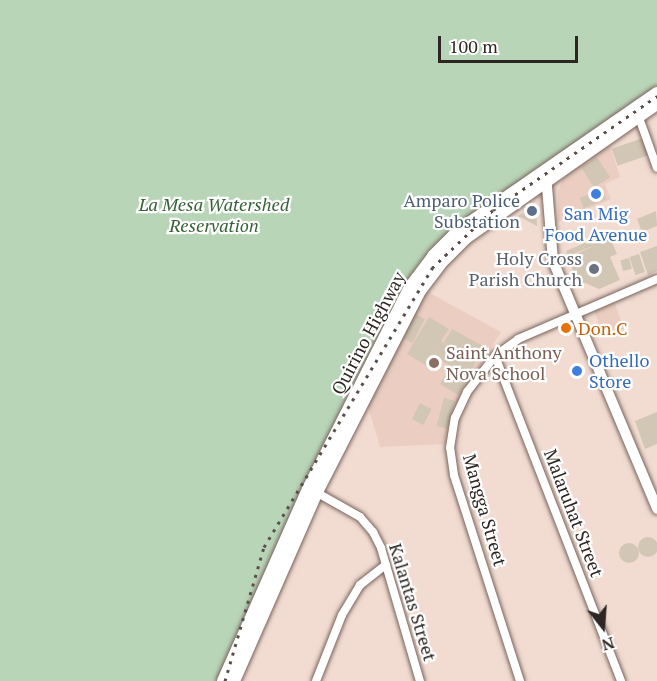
<!DOCTYPE html>
<html>
<head>
<meta charset="utf-8">
<style>
	body { margin:0 }
	#map { position:relative; width:657px; height:681px; overflow:hidden; background:#f2dcd2; font-family:"PT Serif",serif }
	div>[style] { position:absolute }
	[style*='--x'] { left:calc(var(--x)*1px); top:calc(var(--y)*1px); width:calc(var(--w)*1px); rotate:calc(var(--a)*1deg) }
	.built>* { inset:0; background:#ebcec1; transform-origin:0 0 }
	.green>* { inset:0; background:#b9d5b8 }
	.building>* { inset:0; background:#d2c6b4; transform-origin:0 0 }
	.round { border-radius:50% }
	.roads { filter:drop-shadow(0 0 2px #78645c) drop-shadow(0 0 2px #78645c) }
	.minor>* { height:8px; margin:-4px; padding:0 4px; transform-origin:4px; border-radius:4px; background:#fff }
	.tertiary>* { height:10px; margin:-5px; padding:0 5px; transform-origin:5px; border-radius:5px; background:#fff }
	.primary>* { height:12px; margin:-6px; padding:0 6px; transform-origin:6px; border-radius:6px; background:#fff }
	.rail>* { height:3px; margin-top:-1.5px; transform-origin:0; background:repeating-linear-gradient(90deg,#594e49 0 3px,transparent 0 9px) }
	.dots>* { width:16px; height:16px; translate:-50% -50%; box-sizing:border-box; border:3px solid #fff; border-radius:50% }
	span { translate:-50% -50%; white-space:nowrap; text-align:center; line-height:1.15; -webkit-text-stroke:4.5px #fff; paint-order:stroke }
	.service-label { font-size:18px; color:#4e5e75 }
	.right { translate:-100% -50%; text-align:right }
	.park-label { font-size:18px; color:#376137; font-style:italic }
	.shop-label { font-size:18px; color:#366cbe }
	.left { translate:0 -50%; text-align:left }
	.worship-label { font-size:18px; color:#5b616d }
	.food-label { font-size:18px; color:#c56008 }
	.street-label { font-size:18px; color:#2e2622 }
	.education-label { font-size:18px; color:#785e54 }
	.north { position:absolute; left:573px; top:597px; width:60px; height:60px; -webkit-text-stroke:4px #fff; paint-order:stroke; rotate:163deg; font-size:16px; font-weight:700; line-height:24px; text-align:center; color:#2e2622 }
	.north::after { content:''; display:block; margin:auto; width:21px; height:27px; background:#2e2622; clip-path:polygon(50% 0,100% 100%,50% 72%,0 100%) }
	.scale { position:absolute; left:438px; top:36px; width:140px; height:27px; box-sizing:border-box; border:3px solid #2e2622; border-top:0; padding-left:8px; font-size:18px; line-height:21px; white-space:nowrap; color:#2e2622; -webkit-text-stroke:4px #fff; paint-order:stroke }
</style>
</head>
<body>
<div id="map">
	<div class="built">
		<div style="clip-path:polygon(610px 145px,620px 177px,605px 184px,611px 199px,558px 222px,558px 192px,564px 175px)"></div>
		<div style="clip-path:polygon(426px 291px,501px 332px,461px 395px,444px 444px,380px 447px,367px 403px)"></div>
		<div style="left:614px;top:301px;width:30px;height:22px;rotate:70deg"></div>
	</div>
	<div class="green">
		<div style="clip-path:polygon(0 0,657px 0,657px 99px,432px 265px,229px 681px,0 681px)"></div>
	</div>
	<div class="building">
		<div style="left:643px;top:138px;width:18px;height:33px;rotate:71deg"></div>
		<div style="left:597px;top:157px;width:24px;height:19px;rotate:57deg"></div>
		<div style="left:602px;top:189px;width:11px;height:24px;rotate:68deg"></div>
		<div style="clip-path:polygon(536px 205px,537px 226px,518px 216px)"></div>
		<div style="clip-path:polygon(656px 211px,657px 226px,642px 232px,637px 219px)"></div>
		<div style="clip-path:polygon(608px 233px,617px 254px,610px 257px,620px 280px,599px 289px,576px 279px,568px 258px,595px 245px,568px 256px,566px 251px)"></div>
		<div style="clip-path:polygon(657px 246px,657px 271px,648px 275px,640px 252px)"></div>
		<div style="left:639px;top:254px;width:19px;height:10px;rotate:72deg"></div>
		<div style="left:629px;top:258px;width:11px;height:9px;rotate:75deg"></div>
		<div style="left:415px;top:314px;width:11px;height:27px;rotate:27deg"></div>
		<div style="clip-path:polygon(429px 317px,449px 329px,441px 341px,456px 350px,444px 342px,452px 329px,483px 346px,469px 376px,461px 372px,469px 377px,458px 395px,440px 384px,451px 366px,434px 356px,441px 344px,427px 366px,407px 354px)"></div>
		<div style="left:444px;top:398px;width:11px;height:29px;rotate:15deg"></div>
		<div style="left:420px;top:403px;width:13px;height:18px;rotate:27deg"></div>
		<div style="clip-path:polygon(657px 412px,657px 444px,645px 449px,635px 421px)"></div>
		<div class="round" style="left:638px;top:537px;width:20px;height:20px"></div>
		<div class="round" style="left:619px;top:543px;width:20px;height:20px"></div>
	</div>
	<div class="roads">
		<div class="minor">
			<div style="--x:637;--y:112;--w:59;--a:70.3"></div>
			<div style="--x:495;--y:356;--w:349;--a:68.8"></div>
			<div style="--x:314;--y:491;--w:53;--a:29.5"></div>
			<div style="--x:360;--y:517;--w:20;--a:49"></div>
			<div style="--x:373;--y:532;--w:18;--a:63"></div>
			<div style="--x:381;--y:548;--w:139;--a:73.7"></div>
			<div style="--x:316;--y:681;--w:71;--a:-68.5"></div>
			<div style="--x:342;--y:615;--w:35;--a:-59"></div>
			<div style="--x:360;--y:585;--w:33;--a:-38"></div>
			<div style="--x:520;--y:681;--w:216;--a:-107.8"></div>
			<div style="--x:454;--y:475;--w:27;--a:-98"></div>
			<div style="--x:450;--y:448;--w:30;--a:-81"></div>
			<div style="--x:455;--y:418;--w:29;--a:-65"></div>
			<div style="--x:467;--y:392;--w:46;--a:-52.1"></div>
			<div style="--x:495;--y:356;--w:29;--a:-36"></div>
			<div style="--x:518;--y:339;--w:151;--a:-23.3"></div>
		</div>
		<div class="tertiary">
			<div style="--x:546;--y:174;--w:87;--a:85.4"></div>
			<div style="--x:553;--y:261;--w:269;--a:67.2"></div>
		</div>
		<div class="primary">
			<div style="--x:223;--y:681;--w:210;--a:-66.1"></div>
			<div style="--x:308;--y:489;--w:226;--a:-63.2"></div>
			<div style="--x:410;--y:287;--w:39;--a:-53"></div>
			<div style="--x:433;--y:256;--w:37;--a:-45"></div>
			<div style="--x:459;--y:230;--w:241;--a:-34.7"></div>
			<div style="--x:234;--y:681;--w:206;--a:-66.3"></div>
			<div style="--x:317;--y:492;--w:226;--a:-62.9"></div>
			<div style="--x:420;--y:291;--w:34;--a:-53"></div>
			<div style="--x:440;--y:264;--w:37;--a:-45"></div>
			<div style="--x:466;--y:238;--w:233;--a:-35.1"></div>
		</div>
	</div>
	<div class="rail">
		<div style="--x:225;--y:681;--w:140;--a:-73.8"></div>
		<div style="--x:264;--y:547;--w:326;--a:-58.9"></div>
		<div style="--x:432;--y:268;--w:84;--a:-43.6"></div>
		<div style="--x:493;--y:210;--w:200;--a:-34.8"></div>
	</div>
	<div class="dots">
		<div style="left:596px;top:194px;background:#3f7fe0"></div>
		<div style="left:532px;top:211px;background:#5c6f8a"></div>
		<div style="left:594px;top:269px;background:#6b7280"></div>
		<div style="left:566px;top:328px;background:#e8710a"></div>
		<div style="left:434px;top:363px;background:#8d6e63"></div>
		<div style="left:577px;top:371px;background:#3f7fe0"></div>
	</div>
	<div class="service-label">
		<span class="right" style="left:520px;top:211px">Amparo Police<br>Substation</span>
	</div>
	<div class="park-label">
		<span style="left:214px;top:215px">La Mesa Watershed<br>Reservation</span>
	</div>
	<div class="shop-label">
		<span style="left:596px;top:224px">San Mig<br>Food Avenue</span>
		<span class="left" style="left:589px;top:371px">Othello<br>Store</span>
	</div>
	<div class="worship-label">
		<span class="right" style="left:582px;top:269px">Holy Cross<br>Parish Church</span>
	</div>
	<div class="food-label">
		<span class="left" style="left:578px;top:328px">Don.C</span>
	</div>
	<div class="street-label">
		<span style="left:368px;top:333px;rotate:-62deg">Quirino Highway</span>
		<span style="left:485px;top:510px;rotate:74deg">Mangga Street</span>
		<span style="left:574px;top:513px;rotate:69deg">Malaruhat Street</span>
		<span style="left:413px;top:602px;rotate:73deg">Kalantas Street</span>
	</div>
	<div class="education-label">
		<span class="left" style="left:446px;top:363px">Saint Anthony<br>Nova School</span>
	</div>
	<div class="north">N</div>
	<div class="scale">100 m</div>
</div>
</body>
</html>
